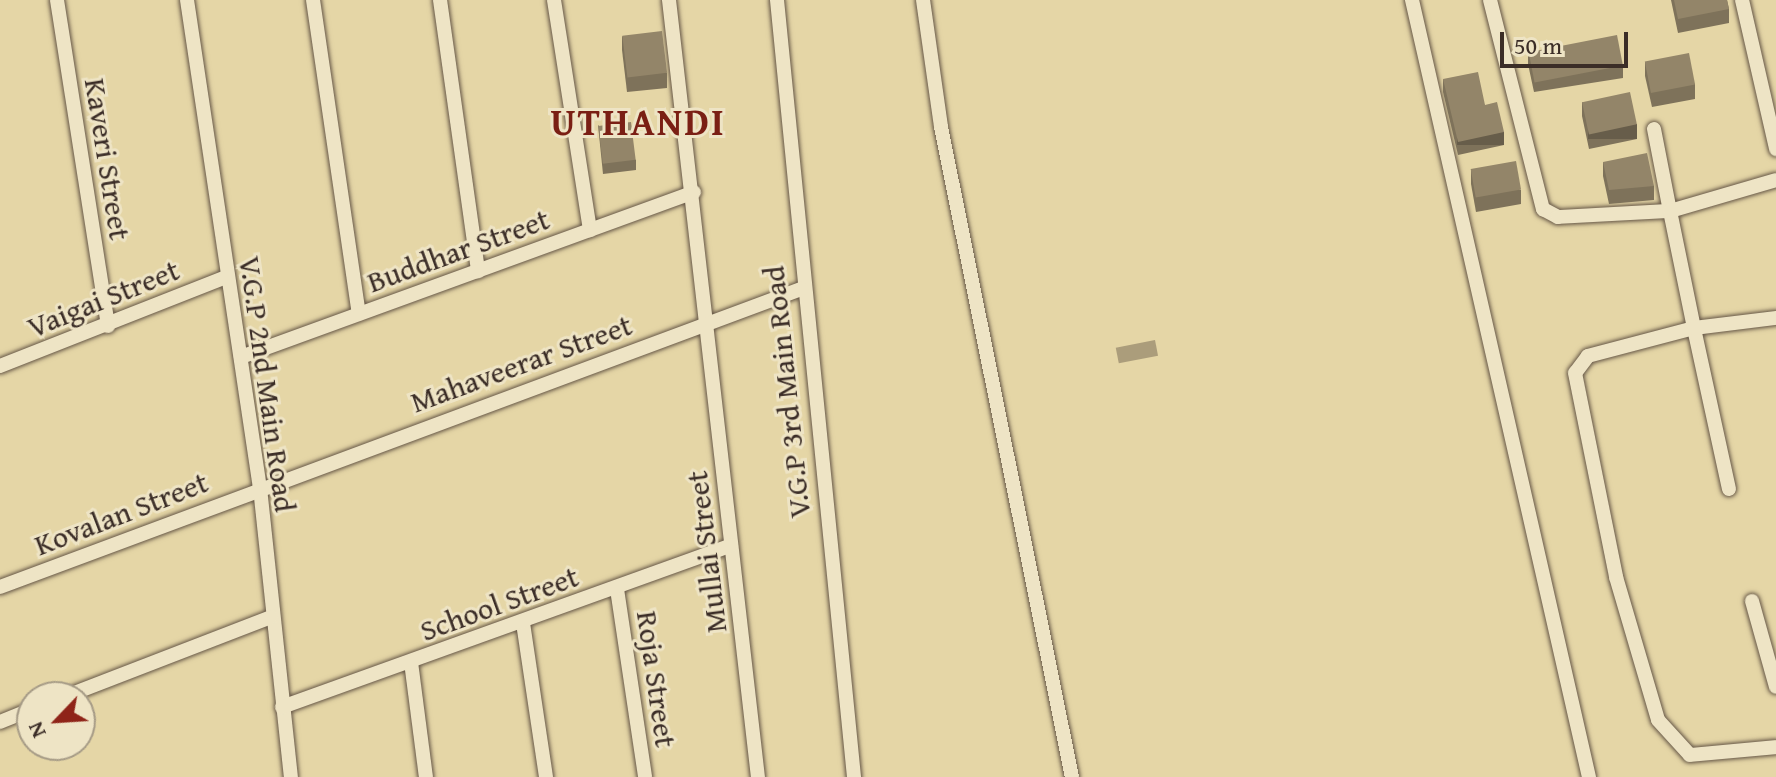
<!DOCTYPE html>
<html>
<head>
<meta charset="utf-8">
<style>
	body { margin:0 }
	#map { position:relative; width:1776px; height:777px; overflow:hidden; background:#e5d6a6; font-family:"Gentium Book Plus",serif }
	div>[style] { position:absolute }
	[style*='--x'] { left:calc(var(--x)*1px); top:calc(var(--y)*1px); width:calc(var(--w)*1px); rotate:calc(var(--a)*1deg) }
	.water>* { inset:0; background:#ab9d7b; transform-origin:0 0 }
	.roads { filter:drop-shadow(0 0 2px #665747) drop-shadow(0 0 2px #665747) }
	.street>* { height:14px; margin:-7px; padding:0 7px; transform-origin:7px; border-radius:7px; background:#eee4c5 }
	.wall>* { inset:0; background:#7e725a }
	.shaded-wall>* { inset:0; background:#675d4a; transform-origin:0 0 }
	.building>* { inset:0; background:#938569; transform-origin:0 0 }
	span { translate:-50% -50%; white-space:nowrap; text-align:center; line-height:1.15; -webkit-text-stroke:6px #eee4c5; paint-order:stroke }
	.street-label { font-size:30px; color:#3b2d27 }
	.district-label { font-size:38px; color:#7a1f14; font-weight:700; letter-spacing:2px }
	.north { position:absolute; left:16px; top:681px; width:80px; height:80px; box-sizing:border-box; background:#eee4c5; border:2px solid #a69b86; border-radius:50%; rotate:245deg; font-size:22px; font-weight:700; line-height:32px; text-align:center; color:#3b2d27 }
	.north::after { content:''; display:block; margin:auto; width:28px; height:36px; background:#8f2418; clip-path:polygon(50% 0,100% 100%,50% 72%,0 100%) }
	.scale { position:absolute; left:1500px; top:32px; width:128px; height:36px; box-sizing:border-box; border:4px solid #3b2d27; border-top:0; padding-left:10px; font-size:24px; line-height:28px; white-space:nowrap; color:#3b2d27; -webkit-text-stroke:6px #eee4c5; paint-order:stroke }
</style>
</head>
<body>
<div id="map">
	<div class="water">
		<div style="left:1155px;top:340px;width:16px;height:40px;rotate:79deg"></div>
	</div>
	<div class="roads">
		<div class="street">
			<div style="--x:57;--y:0;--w:330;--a:81.1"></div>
			<div style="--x:187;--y:0;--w:493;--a:81.5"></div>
			<div style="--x:260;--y:488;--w:291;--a:83.9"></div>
			<div style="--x:313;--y:0;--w:317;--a:81.7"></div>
			<div style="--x:440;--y:0;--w:274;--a:82"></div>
			<div style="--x:554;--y:0;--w:233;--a:81.1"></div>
			<div style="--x:669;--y:0;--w:782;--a:83.47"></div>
			<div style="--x:777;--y:0;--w:781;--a:84.34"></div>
			<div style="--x:923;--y:0;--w:128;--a:81.9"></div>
			<div style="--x:941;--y:127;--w:663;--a:78.61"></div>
			<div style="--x:1412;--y:0;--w:797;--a:77.17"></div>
			<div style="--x:1490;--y:0;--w:216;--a:75.8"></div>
			<div style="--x:1543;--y:209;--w:17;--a:28"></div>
			<div style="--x:1558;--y:217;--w:112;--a:-3.1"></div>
			<div style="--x:1670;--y:211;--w:119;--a:78.4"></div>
			<div style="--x:1694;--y:328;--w:110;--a:165.2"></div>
			<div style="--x:1588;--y:356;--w:21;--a:127"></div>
			<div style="--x:1575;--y:373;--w:208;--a:78.6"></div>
			<div style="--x:1616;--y:577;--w:149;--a:73.6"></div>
			<div style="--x:1658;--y:720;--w:47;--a:47.6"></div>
			<div style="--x:1690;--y:755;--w:86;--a:-5.3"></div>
			<div style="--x:1742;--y:0;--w:153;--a:77.1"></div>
			<div style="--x:1654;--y:129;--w:84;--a:79"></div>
			<div style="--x:1670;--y:211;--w:110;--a:-16.3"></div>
			<div style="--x:241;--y:357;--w:482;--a:-20"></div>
			<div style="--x:0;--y:366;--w:243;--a:-21.5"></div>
			<div style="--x:1729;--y:489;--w:165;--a:-102.3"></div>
			<div style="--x:1694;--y:328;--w:83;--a:-7"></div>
			<div style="--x:0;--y:587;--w:855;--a:-20.41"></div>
			<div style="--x:617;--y:589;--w:190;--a:81.5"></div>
			<div style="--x:1752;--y:601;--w:89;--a:74.4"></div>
			<div style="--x:523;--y:623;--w:156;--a:81.5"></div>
			<div style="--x:411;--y:662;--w:116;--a:82.6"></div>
			<div style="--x:64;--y:697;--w:222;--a:-21.1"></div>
			<div style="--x:282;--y:707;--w:477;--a:-19.8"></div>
			<div style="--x:0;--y:722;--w:35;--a:-22"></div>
		</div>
	</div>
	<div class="wall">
		<div style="clip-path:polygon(1671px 0,1727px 0,1729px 9px,1729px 23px,1678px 33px)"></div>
		<div style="clip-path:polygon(622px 36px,667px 73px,667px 88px,627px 92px,622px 50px)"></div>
		<div style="clip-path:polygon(1528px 51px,1623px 65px,1623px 78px,1534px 92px,1528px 64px)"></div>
		<div style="clip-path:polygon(1645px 62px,1695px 84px,1695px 99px,1652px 107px,1645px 76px)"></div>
		<div style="clip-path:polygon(1443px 79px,1485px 105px,1504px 145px,1458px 155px,1443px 92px)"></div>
		<div style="clip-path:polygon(1582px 102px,1637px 139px,1589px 149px,1582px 116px)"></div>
		<div style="clip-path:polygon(598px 125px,636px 160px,636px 170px,603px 174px)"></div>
		<div style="clip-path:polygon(1603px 162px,1654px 186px,1654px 200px,1609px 204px,1603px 176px)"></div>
		<div style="clip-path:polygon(1471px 170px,1521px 190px,1521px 204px,1476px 212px,1471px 184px)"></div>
	</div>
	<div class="shaded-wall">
		<div style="left:1637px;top:124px;width:15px;height:49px;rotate:90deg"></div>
		<div style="left:1504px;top:132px;width:13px;height:47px;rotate:90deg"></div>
	</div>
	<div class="building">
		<div style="clip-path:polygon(1674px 0,1727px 0,1729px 9px,1678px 19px)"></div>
		<div style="left:662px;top:31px;width:42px;height:40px;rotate:83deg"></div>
		<div style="left:1617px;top:35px;width:31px;height:90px;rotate:79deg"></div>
		<div style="left:1689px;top:53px;width:32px;height:45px;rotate:79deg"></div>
		<div style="clip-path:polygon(1478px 72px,1485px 105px,1497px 102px,1504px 132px,1458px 142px,1443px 79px)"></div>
		<div style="left:1630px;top:92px;width:33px;height:49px;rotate:78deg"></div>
		<div style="left:631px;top:122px;width:38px;height:33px;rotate:83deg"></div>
		<div style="clip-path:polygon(1647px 153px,1654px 186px,1609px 190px,1603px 162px)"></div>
		<div style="left:1516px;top:161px;width:29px;height:46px;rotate:80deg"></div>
	</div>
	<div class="street-label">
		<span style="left:108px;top:159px;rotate:81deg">Kaveri Street</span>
		<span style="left:458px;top:250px;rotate:-20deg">Buddhar Street</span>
		<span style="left:103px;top:298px;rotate:-22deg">Vaigai Street</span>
		<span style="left:521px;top:363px;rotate:-20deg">Mahaveerar Street</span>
		<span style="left:268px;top:384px;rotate:82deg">V.G.P 2nd Main Road</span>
		<span style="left:786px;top:392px;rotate:-96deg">V.G.P 3rd Main Road</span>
		<span style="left:121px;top:513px;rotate:-21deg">Kovalan Street</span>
		<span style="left:706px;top:552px;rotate:-97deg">Mullai Street</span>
		<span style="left:499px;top:603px;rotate:-20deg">School Street</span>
		<span style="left:657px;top:679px;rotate:82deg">Roja Street</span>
	</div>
	<div class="district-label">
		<span style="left:638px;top:122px">UTHANDI</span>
	</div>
	<div class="north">N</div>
	<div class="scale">50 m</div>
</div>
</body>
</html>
